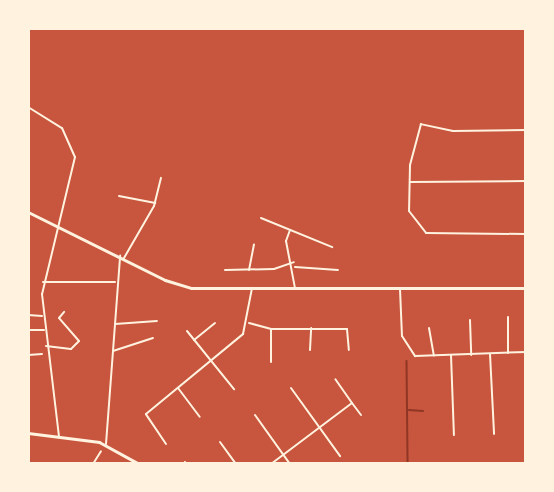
<!DOCTYPE html>
<html>
<head>
<meta charset="utf-8">
<style>
	body { margin:0 }
	#map { position:relative; width:554px; height:492px; overflow:hidden; background:#c8553d; font-family:"Roboto Condensed",sans-serif }
	div>[style] { position:absolute }
	[style*='--x'] { left:calc(var(--x)*1px); top:calc(var(--y)*1px); width:calc(var(--w)*1px); rotate:calc(var(--a)*1deg) }
	.stream>* { height:1.5px; margin:-0.75px; padding:0 0.75px; transform-origin:0.75px; border-radius:0.75px; background:#8f3625 }
	.minor>* { height:2px; margin:-1px; padding:0 1px; transform-origin:1px; border-radius:1px; background:#fff3e0 }
	.tertiary>* { height:3px; margin:-1.5px; padding:0 1.5px; transform-origin:1.5px; border-radius:1.5px; background:#fff3e0 }
	span { translate:-50% -50%; white-space:nowrap; text-align:center; line-height:1.15; -webkit-text-stroke:4.5px #fff3e0; paint-order:stroke }
	.frame { position:absolute; inset:0; border:30px solid #fff3e0; pointer-events:none }
</style>
</head>
<body>
<div id="map">
	<div class="stream">
		<div style="--x:407;--y:361;--w:103;--a:89.4"></div>
		<div style="--x:409;--y:410;--w:14;--a:4"></div>
	</div>
	<div class="minor">
		<div style="--x:28;--y:107;--w:40;--a:32"></div>
		<div style="--x:62;--y:128;--w:32;--a:66"></div>
		<div style="--x:75;--y:157;--w:141;--a:103.5"></div>
		<div style="--x:42;--y:294;--w:143;--a:83.2"></div>
		<div style="--x:526;--y:130;--w:73;--a:179.2"></div>
		<div style="--x:453;--y:131;--w:33;--a:-168"></div>
		<div style="--x:421;--y:124;--w:42;--a:105"></div>
		<div style="--x:410;--y:165;--w:46;--a:91.2"></div>
		<div style="--x:409;--y:211;--w:28;--a:52"></div>
		<div style="--x:426;--y:233;--w:100;--a:0.6"></div>
		<div style="--x:410;--y:182;--w:116;--a:-0.5"></div>
		<div style="--x:119;--y:196;--w:37;--a:11"></div>
		<div style="--x:261;--y:218;--w:77;--a:22.2"></div>
		<div style="--x:290;--y:230;--w:12;--a:110"></div>
		<div style="--x:286;--y:241;--w:48;--a:79.2"></div>
		<div style="--x:28;--y:244;--w:15;--a:90"></div>
		<div style="--x:124;--y:258;--w:60;--a:-60"></div>
		<div style="--x:154;--y:206;--w:29;--a:-76"></div>
		<div style="--x:295;--y:267;--w:43;--a:4"></div>
		<div style="--x:225;--y:270;--w:49;--a:-1.2"></div>
		<div style="--x:274;--y:269;--w:21;--a:-19"></div>
		<div style="--x:249;--y:270;--w:26;--a:-79"></div>
		<div style="--x:43;--y:282;--w:72;--a:0"></div>
		<div style="--x:400;--y:289;--w:47;--a:87.6"></div>
		<div style="--x:402;--y:336;--w:24;--a:57"></div>
		<div style="--x:415;--y:356;--w:111;--a:-2.1"></div>
		<div style="--x:28;--y:315;--w:14;--a:4"></div>
		<div style="--x:470;--y:320;--w:35;--a:88"></div>
		<div style="--x:249;--y:323;--w:23;--a:15"></div>
		<div style="--x:271;--y:329;--w:76;--a:0"></div>
		<div style="--x:347;--y:329;--w:21;--a:85"></div>
		<div style="--x:115;--y:324;--w:42;--a:-4.1"></div>
		<div style="--x:429;--y:328;--w:28;--a:80"></div>
		<div style="--x:28;--y:330;--w:16;--a:0"></div>
		<div style="--x:187;--y:331;--w:75;--a:51"></div>
		<div style="--x:194;--y:340;--w:27;--a:-39"></div>
		<div style="--x:46;--y:346;--w:25;--a:7"></div>
		<div style="--x:71;--y:349;--w:11;--a:-45"></div>
		<div style="--x:79;--y:341;--w:30;--a:-131"></div>
		<div style="--x:59;--y:318;--w:8;--a:-50"></div>
		<div style="--x:310;--y:350;--w:22;--a:-87"></div>
		<div style="--x:113;--y:351;--w:42;--a:-18"></div>
		<div style="--x:508;--y:353;--w:36;--a:-90"></div>
		<div style="--x:490;--y:354;--w:80;--a:87.1"></div>
		<div style="--x:28;--y:355;--w:14;--a:-4"></div>
		<div style="--x:451;--y:355;--w:80;--a:87.9"></div>
		<div style="--x:271;--y:362;--w:33;--a:-90"></div>
		<div style="--x:178;--y:388;--w:36;--a:53"></div>
		<div style="--x:291;--y:388;--w:84;--a:54.2"></div>
		<div style="--x:352;--y:403;--w:15;--a:53"></div>
		<div style="--x:255;--y:415;--w:60;--a:54.5"></div>
		<div style="--x:220;--y:442;--w:27;--a:54"></div>
		<div style="--x:106;--y:444;--w:189;--a:-85.7"></div>
		<div style="--x:166;--y:444;--w:36;--a:-124"></div>
		<div style="--x:146;--y:414;--w:126;--a:-39.5"></div>
		<div style="--x:243;--y:334;--w:47;--a:-78.9"></div>
		<div style="--x:185;--y:462;--w:2;--a:63"></div>
		<div style="--x:93;--y:464;--w:15;--a:-58"></div>
		<div style="--x:271;--y:464;--w:101;--a:-37"></div>
		<div style="--x:352;--y:403;--w:29;--a:-125"></div>
	</div>
	<div class="tertiary">
		<div style="--x:28;--y:212;--w:153;--a:26.4"></div>
		<div style="--x:165;--y:280;--w:27;--a:17"></div>
		<div style="--x:191;--y:288;--w:335;--a:0"></div>
		<div style="--x:28;--y:433;--w:72;--a:7.2"></div>
		<div style="--x:99;--y:442;--w:46;--a:28.8"></div>
	</div>
	<div class="frame"></div>
</div>
</body>
</html>
